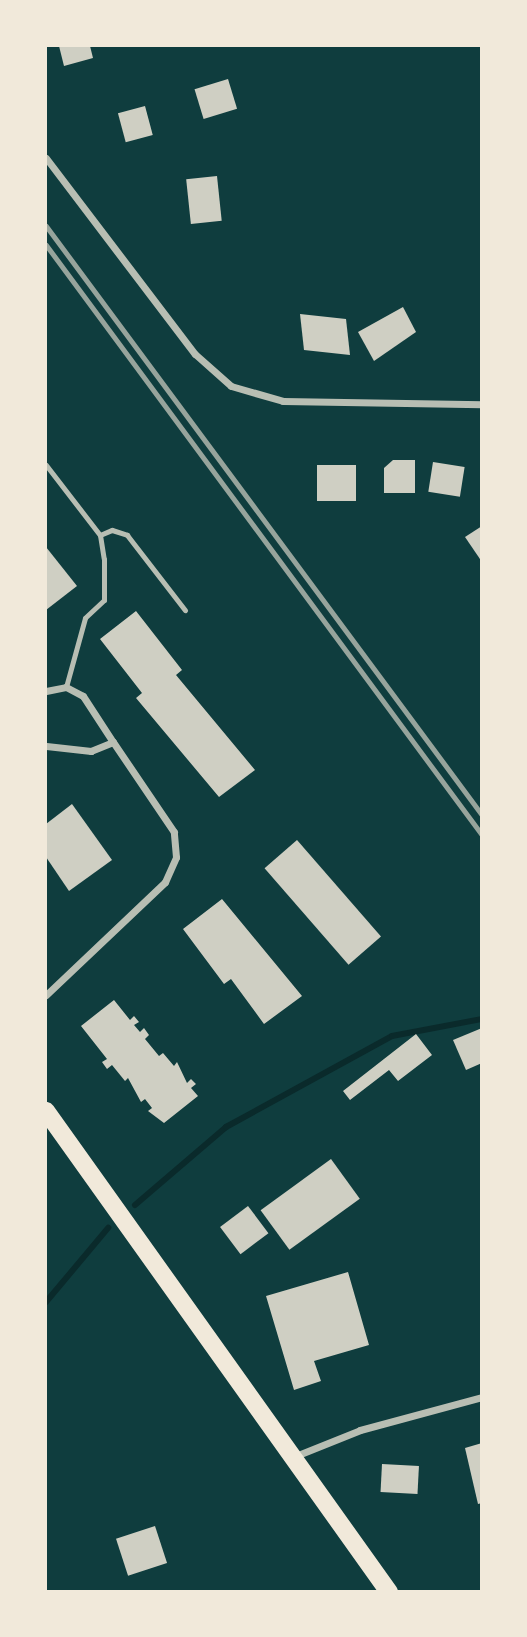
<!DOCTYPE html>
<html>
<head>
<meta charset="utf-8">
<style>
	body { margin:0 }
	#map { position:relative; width:527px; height:1637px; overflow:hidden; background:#0f3d3e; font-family:Overpass,sans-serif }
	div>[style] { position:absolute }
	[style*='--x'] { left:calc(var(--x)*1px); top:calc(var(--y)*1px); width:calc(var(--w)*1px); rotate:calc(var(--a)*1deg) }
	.stream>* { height:6px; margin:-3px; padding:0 3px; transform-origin:3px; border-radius:3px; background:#0a2a2b }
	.building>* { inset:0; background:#cfcfc3; transform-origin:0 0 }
	.service>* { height:5px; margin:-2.5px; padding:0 2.5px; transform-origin:2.5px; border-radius:2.5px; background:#b8beb3 }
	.minor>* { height:7px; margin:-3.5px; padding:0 3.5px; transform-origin:3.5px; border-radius:3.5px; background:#b8beb3 }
	.primary>* { height:18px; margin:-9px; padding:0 9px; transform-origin:9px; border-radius:9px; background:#f1e9da }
	.rail>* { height:5px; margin:-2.5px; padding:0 2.5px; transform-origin:2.5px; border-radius:2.5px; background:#97a49c }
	span { translate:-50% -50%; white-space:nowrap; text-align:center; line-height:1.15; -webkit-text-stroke:5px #f1e9da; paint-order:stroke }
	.frame { position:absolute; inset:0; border:47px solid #f1e9da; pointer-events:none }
</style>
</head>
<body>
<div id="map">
	<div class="stream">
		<div style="--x:135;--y:1205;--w:120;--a:-40.6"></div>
		<div style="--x:226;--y:1127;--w:189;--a:-28.7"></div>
		<div style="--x:392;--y:1036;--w:92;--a:-10.7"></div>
		<div style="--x:46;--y:1302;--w:97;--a:-50"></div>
	</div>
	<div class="building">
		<div style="clip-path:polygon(59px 46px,90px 46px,93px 58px,64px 66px)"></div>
		<div style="left:228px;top:79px;width:31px;height:35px;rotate:73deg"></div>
		<div style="left:145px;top:106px;width:30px;height:28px;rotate:75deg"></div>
		<div style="left:217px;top:176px;width:45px;height:31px;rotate:84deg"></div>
		<div style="clip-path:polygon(403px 307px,416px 332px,374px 361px,358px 332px)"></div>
		<div style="clip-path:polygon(300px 314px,346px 319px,350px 355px,304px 350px)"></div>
		<div style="clip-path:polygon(393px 460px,415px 460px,415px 493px,384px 493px,384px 468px)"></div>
		<div style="left:433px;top:462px;width:32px;height:30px;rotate:9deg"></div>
		<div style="left:317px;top:465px;width:39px;height:36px"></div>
		<div style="clip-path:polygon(482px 526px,482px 562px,465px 537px)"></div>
		<div style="clip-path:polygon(46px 547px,77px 586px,46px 610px)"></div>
		<div style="clip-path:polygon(136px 611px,182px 670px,176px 675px,255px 770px,219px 797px,136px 698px,142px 693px,100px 639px)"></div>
		<div style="clip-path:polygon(72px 804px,112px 860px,69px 891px,46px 857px,46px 824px)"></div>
		<div style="left:297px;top:840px;width:128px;height:43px;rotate:49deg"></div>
		<div style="clip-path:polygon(222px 899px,302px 996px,264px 1024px,231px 979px,224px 984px,183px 929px)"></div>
		<div style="clip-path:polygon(114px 1000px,130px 1020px,134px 1016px,139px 1022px,134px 1025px,140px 1032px,144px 1028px,149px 1035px,145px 1039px,159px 1056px,163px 1053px,174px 1066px,177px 1062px,187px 1083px,191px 1079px,196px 1084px,191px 1088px,198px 1096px,164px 1123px,148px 1111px,152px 1108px,145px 1099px,141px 1102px,128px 1078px,125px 1081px,112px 1065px,107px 1069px,102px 1062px,107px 1059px,81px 1026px)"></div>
		<div style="clip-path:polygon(482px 1028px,482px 1063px,466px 1070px,453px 1040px)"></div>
		<div style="clip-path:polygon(416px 1034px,432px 1055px,398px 1081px,389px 1070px,350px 1100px,343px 1091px)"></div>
		<div style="left:331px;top:1159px;width:49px;height:87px;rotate:54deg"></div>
		<div style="left:248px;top:1206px;width:34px;height:35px;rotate:53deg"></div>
		<div style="clip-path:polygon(348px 1272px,369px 1345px,314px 1361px,321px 1381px,294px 1390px,266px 1296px)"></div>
		<div style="clip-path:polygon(482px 1443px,482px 1503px,478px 1504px,465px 1448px)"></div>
		<div style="left:382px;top:1464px;width:37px;height:28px;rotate:3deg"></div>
		<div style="left:155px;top:1526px;width:39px;height:41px;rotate:72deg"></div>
	</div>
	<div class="service">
		<div style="--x:46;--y:465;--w:88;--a:52.4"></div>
		<div style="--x:100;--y:535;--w:24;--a:81"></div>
		<div style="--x:104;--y:559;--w:41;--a:90"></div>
		<div style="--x:104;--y:600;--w:26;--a:137"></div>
		<div style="--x:85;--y:618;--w:72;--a:105.4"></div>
		<div style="--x:100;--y:535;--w:13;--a:-23"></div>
		<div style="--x:112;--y:530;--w:16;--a:18"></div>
		<div style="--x:127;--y:535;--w:95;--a:52.3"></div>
	</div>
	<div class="minor">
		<div style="--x:46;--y:158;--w:246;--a:52.8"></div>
		<div style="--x:195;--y:354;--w:48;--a:41.6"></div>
		<div style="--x:231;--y:386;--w:54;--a:16.1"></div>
		<div style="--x:283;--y:401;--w:199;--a:0.9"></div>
		<div style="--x:46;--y:691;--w:20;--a:-11"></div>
		<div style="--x:66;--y:687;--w:19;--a:28"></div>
		<div style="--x:83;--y:696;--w:55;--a:56.9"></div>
		<div style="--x:113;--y:742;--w:24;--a:158"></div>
		<div style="--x:91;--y:751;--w:45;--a:-173.7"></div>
		<div style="--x:46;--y:995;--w:164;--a:-43.5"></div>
		<div style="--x:165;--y:882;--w:27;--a:-66"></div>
		<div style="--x:176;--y:857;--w:25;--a:-95"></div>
		<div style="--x:174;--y:832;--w:109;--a:-124.1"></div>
		<div style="--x:293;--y:1457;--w:72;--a:-21.9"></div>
		<div style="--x:360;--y:1430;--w:126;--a:-15.1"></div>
	</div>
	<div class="primary">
		<div style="--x:46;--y:1111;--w:591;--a:54.51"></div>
	</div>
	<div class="rail">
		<div style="--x:46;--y:226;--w:733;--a:53.49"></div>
		<div style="--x:46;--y:245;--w:734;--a:53.54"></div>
	</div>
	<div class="frame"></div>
</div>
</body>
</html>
